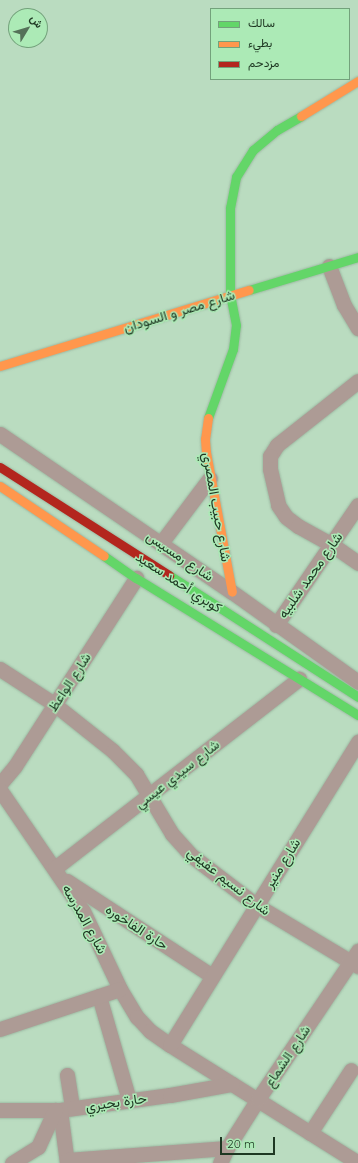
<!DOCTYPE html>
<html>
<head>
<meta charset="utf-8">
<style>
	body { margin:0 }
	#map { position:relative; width:358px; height:1163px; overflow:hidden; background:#badcc0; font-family:Quicksand,Vazirmatn,sans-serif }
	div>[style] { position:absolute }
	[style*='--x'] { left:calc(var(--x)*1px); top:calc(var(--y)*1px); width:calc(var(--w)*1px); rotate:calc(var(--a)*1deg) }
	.roads { filter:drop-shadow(0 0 1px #9db9a2) drop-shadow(0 0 1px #9db9a2) }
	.street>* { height:15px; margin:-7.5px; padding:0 7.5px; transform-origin:7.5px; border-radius:7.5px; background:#ad9b95 }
	.fast>* { height:9px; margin:-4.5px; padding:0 4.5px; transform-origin:4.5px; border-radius:4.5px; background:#63d668 }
	.slow>* { height:9px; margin:-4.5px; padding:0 4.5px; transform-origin:4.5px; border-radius:4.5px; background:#ff974d }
	.jam>* { height:9px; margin:-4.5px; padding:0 4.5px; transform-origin:4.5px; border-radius:4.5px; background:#b3261e }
	span { translate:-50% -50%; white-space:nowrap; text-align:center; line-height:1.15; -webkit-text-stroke:3px #aceab6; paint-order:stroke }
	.street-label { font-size:14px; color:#1e3722 }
	.legend { position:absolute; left:210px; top:8px; width:140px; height:72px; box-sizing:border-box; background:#aceab6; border:1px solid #73a27b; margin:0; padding:5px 7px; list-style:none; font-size:12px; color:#1e3722 }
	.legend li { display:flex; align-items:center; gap:8px; height:20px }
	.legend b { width:20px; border:1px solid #73a27b }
	.north { position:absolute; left:8px; top:8px; width:40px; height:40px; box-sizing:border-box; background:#aceab6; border:1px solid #73a27b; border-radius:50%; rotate:52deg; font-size:11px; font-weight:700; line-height:16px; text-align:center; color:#1e3722 }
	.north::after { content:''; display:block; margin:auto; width:14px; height:18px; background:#557159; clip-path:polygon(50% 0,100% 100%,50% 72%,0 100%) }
	.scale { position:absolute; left:220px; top:1137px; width:55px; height:18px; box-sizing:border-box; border:2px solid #1e3722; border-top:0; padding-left:5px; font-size:12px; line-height:14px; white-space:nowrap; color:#1e3722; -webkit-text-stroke:3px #aceab6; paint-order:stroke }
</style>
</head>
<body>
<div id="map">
	<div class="roads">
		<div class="street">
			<div style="--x:329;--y:266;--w:42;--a:69"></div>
			<div style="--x:344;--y:305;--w:27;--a:59"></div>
			<div style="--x:358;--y:381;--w:103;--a:141.7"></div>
			<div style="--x:277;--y:445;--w:13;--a:122"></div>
			<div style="--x:270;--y:456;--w:13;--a:90"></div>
			<div style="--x:270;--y:469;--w:37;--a:77"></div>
			<div style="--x:278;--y:505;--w:14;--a:56"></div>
			<div style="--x:286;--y:517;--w:15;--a:37"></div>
			<div style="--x:298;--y:526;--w:38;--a:29"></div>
			<div style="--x:331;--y:544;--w:33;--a:35"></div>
			<div style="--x:0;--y:434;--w:281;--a:34.3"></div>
			<div style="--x:232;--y:592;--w:155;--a:35.5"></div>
			<div style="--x:161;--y:543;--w:81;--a:-53"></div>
			<div style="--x:276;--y:625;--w:145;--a:-55.7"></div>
			<div style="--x:0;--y:669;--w:64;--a:32.9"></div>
			<div style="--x:54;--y:704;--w:75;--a:38.5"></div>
			<div style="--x:113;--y:751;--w:33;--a:45"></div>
			<div style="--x:136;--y:774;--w:70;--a:59"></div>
			<div style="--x:172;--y:834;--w:30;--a:48"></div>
			<div style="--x:192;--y:856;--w:81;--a:37.4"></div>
			<div style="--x:256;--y:905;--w:119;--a:30.9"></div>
			<div style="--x:0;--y:784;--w:23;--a:-50"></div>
			<div style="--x:15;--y:766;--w:224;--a:-57.2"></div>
			<div style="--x:0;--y:790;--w:147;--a:55.6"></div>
			<div style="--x:83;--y:911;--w:86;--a:64.6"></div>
			<div style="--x:120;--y:989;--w:33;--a:59"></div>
			<div style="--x:137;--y:1017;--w:19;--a:47"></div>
			<div style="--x:150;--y:1031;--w:24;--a:35"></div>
			<div style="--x:170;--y:1045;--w:222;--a:32.1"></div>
			<div style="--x:55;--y:868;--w:309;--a:-37.8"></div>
			<div style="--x:67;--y:881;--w:173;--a:33.2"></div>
			<div style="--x:99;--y:996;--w:108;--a:73.9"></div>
			<div style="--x:0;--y:1029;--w:126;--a:-18.4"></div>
			<div style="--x:170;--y:1045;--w:357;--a:-58.2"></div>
			<div style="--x:67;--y:1075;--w:33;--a:81"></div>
			<div style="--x:0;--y:1110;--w:60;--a:0"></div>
			<div style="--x:60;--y:1110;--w:111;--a:-7.8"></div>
			<div style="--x:170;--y:1095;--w:63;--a:-10.1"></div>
			<div style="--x:60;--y:1110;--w:53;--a:82.5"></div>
			<div style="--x:310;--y:1133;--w:75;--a:-56.9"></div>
			<div style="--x:67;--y:1160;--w:160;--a:-4.3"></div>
			<div style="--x:12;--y:1163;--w:31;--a:-32"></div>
			<div style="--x:38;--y:1147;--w:41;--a:-65.3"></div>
			<div style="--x:220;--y:1163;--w:17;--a:-65"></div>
			<div style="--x:227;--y:1148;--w:58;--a:-57.7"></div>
			<div style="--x:258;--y:1099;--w:179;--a:-56"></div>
		</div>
		<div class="fast">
			<div style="--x:249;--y:290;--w:114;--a:-16.8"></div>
			<div style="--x:208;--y:418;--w:73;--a:-70.1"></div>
			<div style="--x:233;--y:349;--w:24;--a:-83"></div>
			<div style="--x:236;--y:325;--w:31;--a:-101"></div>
			<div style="--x:230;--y:295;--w:87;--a:-90"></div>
			<div style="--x:230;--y:208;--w:32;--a:-79"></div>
			<div style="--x:236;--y:177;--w:32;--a:-58"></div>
			<div style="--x:253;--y:150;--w:31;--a:-40"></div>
			<div style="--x:277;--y:130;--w:28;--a:-30"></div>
			<div style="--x:104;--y:556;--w:39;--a:35"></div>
			<div style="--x:136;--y:578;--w:261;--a:31.7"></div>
			<div style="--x:169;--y:575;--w:225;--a:32.8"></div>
		</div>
		<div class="slow">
			<div style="--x:301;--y:116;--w:67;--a:-31.6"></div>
			<div style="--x:0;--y:366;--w:260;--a:-17"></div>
			<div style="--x:208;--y:418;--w:21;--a:98"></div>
			<div style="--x:205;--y:439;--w:13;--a:86"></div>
			<div style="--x:206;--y:452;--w:142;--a:79.5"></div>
			<div style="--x:0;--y:486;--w:125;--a:33.9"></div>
		</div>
		<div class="jam">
			<div style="--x:0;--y:467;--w:201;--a:32.6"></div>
		</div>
	</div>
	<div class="street-label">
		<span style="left:179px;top:311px;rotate:-17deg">شارع مصر و السودان</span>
		<span style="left:217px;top:507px;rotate:80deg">شارع حبيب المصري</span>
		<span style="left:180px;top:556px;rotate:34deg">شارع رمسيس</span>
		<span style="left:310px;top:575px;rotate:-55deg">شارع محمد شلبيه</span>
		<span style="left:179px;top:582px;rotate:33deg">كوبري أحمد سعيد</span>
		<span style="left:69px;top:682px;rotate:-57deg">شارع الواعظ</span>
		<span style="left:177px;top:774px;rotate:-38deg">شارع سيدي عيسي</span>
		<span style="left:282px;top:863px;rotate:-58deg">شارع منير</span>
		<span style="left:229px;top:881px;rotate:38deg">شارع نسيم عفيفي</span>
		<span style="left:85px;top:919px;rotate:61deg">شارع المدرسه</span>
		<span style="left:137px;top:927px;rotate:33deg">حارة الفاخوره</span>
		<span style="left:287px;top:1056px;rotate:-56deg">شارع الشماع</span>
		<span style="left:116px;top:1102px;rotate:-8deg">حارة بحيري</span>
	</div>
	<ul class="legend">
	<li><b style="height:5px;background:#63d668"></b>سالك</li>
	<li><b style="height:5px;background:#ff974d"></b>بطيء</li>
	<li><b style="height:5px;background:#b3261e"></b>مزدحم</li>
	</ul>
	<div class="north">ش</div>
	<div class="scale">20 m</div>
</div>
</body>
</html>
